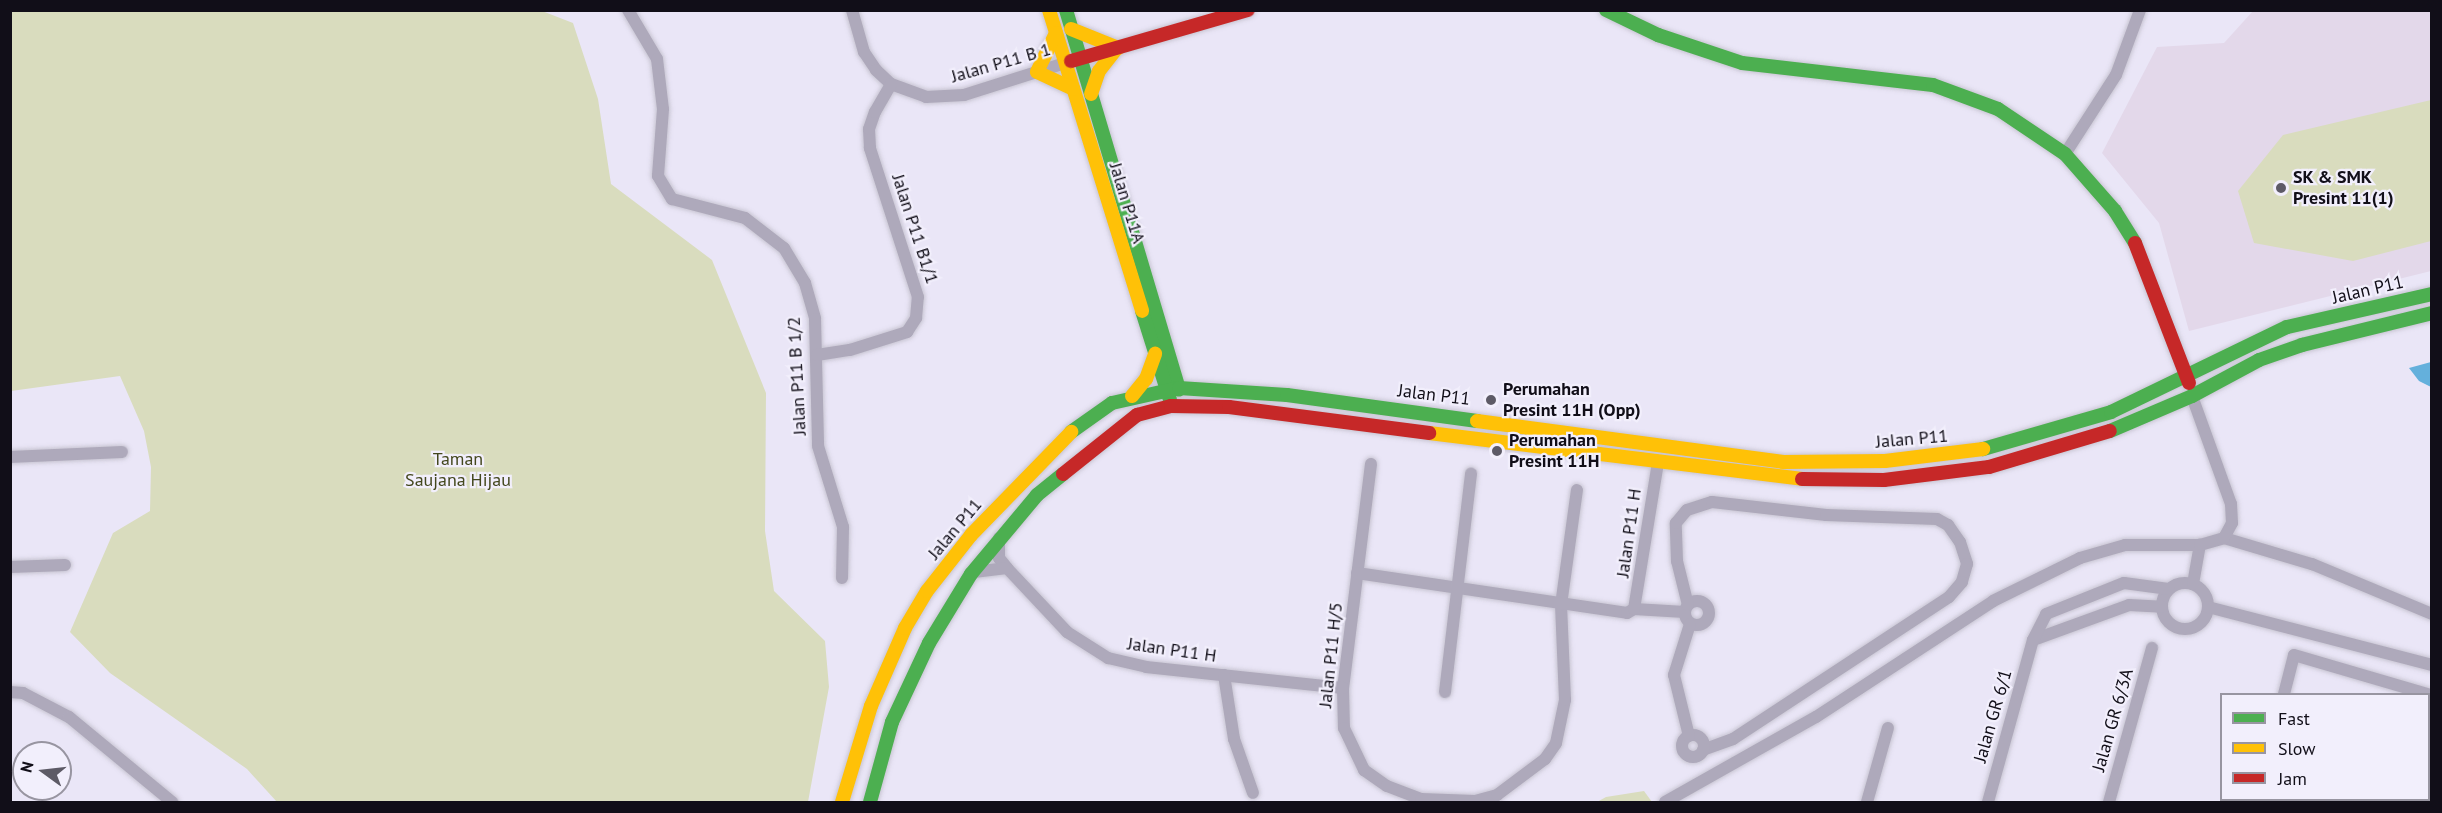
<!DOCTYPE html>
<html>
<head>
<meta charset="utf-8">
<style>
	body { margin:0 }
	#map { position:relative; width:2442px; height:813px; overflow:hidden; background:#eae6f7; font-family:"PT Sans",sans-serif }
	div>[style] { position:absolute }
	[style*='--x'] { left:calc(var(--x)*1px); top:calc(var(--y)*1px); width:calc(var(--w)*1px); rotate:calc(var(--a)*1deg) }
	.education>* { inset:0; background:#e3d8ea }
	.green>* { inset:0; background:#d9dcbe }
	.water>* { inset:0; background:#64b0dc }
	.roads { filter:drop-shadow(0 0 2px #c8c5d2) drop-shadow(0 0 2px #c8c5d2) }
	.street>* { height:12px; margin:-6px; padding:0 6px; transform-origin:6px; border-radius:6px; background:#aea9bb }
	.street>.ring { margin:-6px; padding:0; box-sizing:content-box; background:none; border:12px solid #aea9bb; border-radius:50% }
	.fast>* { height:14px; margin:-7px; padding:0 7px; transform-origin:7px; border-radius:7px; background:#4caf50 }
	.slow>* { height:14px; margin:-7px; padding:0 7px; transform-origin:7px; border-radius:7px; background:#ffc107 }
	.jam>* { height:14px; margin:-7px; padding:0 7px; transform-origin:7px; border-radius:7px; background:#c62828 }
	.dots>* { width:16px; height:16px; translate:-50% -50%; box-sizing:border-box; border:3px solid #f2effc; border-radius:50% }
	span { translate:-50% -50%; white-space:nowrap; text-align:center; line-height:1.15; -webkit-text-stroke:4.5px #f2effc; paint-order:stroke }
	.street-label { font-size:18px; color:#110e18 }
	.poi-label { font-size:18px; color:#110e18; font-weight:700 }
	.left { translate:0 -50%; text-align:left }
	.park-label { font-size:18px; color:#43471d }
	.frame { position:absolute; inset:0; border:12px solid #110e18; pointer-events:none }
	.legend { position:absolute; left:2220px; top:693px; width:210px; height:108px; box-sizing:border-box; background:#f2effc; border:2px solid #9895a1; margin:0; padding:8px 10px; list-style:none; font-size:18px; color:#110e18 }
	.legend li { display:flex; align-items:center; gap:12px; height:30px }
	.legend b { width:30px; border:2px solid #9895a1 }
	.north { position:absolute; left:12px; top:741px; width:60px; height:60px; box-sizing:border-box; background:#f2effc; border:2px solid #9895a1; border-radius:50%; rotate:285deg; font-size:16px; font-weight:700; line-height:24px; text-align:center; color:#110e18 }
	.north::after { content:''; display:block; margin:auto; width:21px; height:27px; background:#5d5a66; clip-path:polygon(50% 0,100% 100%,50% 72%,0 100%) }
</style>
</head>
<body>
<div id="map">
	<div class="education">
		<div style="clip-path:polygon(2253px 11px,2431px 11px,2431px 271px,2189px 331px,2159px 223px,2102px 153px,2157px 47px,2224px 43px)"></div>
	</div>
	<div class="green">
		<div style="clip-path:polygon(542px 11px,573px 23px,598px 99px,611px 184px,712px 260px,766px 393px,765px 531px,774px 591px,825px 641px,829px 687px,808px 802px,277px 802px,247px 769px,110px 673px,70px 632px,113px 533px,150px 511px,151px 467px,144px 431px,120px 376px,11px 391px,11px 11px)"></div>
		<div style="clip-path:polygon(2431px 100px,2431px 241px,2353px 261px,2254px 243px,2238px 191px,2283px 135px)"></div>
		<div style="clip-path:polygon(1644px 791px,1652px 802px,1597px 802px,1606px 797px)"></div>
	</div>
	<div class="water">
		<div style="clip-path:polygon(2431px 362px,2432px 362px,2431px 387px,2419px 381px,2409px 368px)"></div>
	</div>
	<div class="roads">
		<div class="street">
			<div style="--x:628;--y:10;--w:57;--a:59.4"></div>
			<div style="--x:657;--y:59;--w:50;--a:83.2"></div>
			<div style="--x:663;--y:109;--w:67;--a:94.3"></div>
			<div style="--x:658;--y:176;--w:27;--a:59"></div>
			<div style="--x:672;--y:199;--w:75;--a:14.6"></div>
			<div style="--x:745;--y:218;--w:49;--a:37.6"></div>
			<div style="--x:784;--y:248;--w:41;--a:59"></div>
			<div style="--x:805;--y:283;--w:37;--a:74"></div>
			<div style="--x:815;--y:319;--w:127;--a:88.6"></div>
			<div style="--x:818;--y:446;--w:85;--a:72.8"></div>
			<div style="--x:843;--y:527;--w:51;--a:91.1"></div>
			<div style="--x:852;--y:10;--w:44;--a:74.1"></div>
			<div style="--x:864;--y:52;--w:22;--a:56"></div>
			<div style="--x:876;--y:70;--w:21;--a:43"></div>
			<div style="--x:891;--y:84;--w:37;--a:20"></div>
			<div style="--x:926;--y:97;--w:38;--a:-3"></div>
			<div style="--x:964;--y:95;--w:106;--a:-17.6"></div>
			<div style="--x:2065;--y:154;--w:94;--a:-57.2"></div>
			<div style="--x:2116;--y:75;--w:69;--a:-69.7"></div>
			<div style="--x:817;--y:355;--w:33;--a:-9"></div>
			<div style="--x:850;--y:350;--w:60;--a:-17.5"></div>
			<div style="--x:907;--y:332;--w:17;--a:-57"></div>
			<div style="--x:916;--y:318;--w:21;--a:-85"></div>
			<div style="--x:918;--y:297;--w:157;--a:-107.9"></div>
			<div style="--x:870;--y:148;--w:19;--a:-93"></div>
			<div style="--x:869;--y:129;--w:18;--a:-71"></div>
			<div style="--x:875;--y:112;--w:32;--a:-60"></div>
			<div style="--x:10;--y:457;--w:112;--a:-2.6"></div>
			<div style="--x:1371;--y:464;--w:226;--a:97.1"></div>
			<div style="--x:1343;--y:688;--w:40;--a:88.6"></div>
			<div style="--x:1344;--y:728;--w:47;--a:64.5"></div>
			<div style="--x:1364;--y:770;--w:28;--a:35"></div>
			<div style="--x:1387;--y:786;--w:36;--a:21"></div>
			<div style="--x:1421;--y:799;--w:54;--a:2.1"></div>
			<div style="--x:1475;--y:801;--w:23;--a:-15"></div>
			<div style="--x:1497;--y:795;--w:60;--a:-36.9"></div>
			<div style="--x:1545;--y:759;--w:19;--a:-55"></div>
			<div style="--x:1556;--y:743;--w:44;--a:-78.2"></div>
			<div style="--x:1565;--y:700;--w:95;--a:-92.4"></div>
			<div style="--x:1561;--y:605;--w:116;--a:-82.1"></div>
			<div style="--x:999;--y:538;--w:20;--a:90"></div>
			<div style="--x:999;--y:558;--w:13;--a:51"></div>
			<div style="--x:1007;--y:568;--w:88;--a:46.8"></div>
			<div style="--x:1067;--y:632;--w:49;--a:32.4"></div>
			<div style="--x:1108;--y:658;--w:39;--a:13"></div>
			<div style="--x:1146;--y:667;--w:198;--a:6.1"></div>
			<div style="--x:2224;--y:538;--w:92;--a:16.5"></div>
			<div style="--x:2312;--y:564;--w:130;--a:22.6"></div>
			<div style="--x:10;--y:567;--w:55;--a:-2.1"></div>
			<div style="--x:974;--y:572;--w:33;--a:-7"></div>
			<div style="--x:1357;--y:573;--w:273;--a:8.4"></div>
			<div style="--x:1627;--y:613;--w:8;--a:-30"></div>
			<div style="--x:1634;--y:609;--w:51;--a:3.4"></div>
			<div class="ring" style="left:2162px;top:583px;width:34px;height:34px"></div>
			<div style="--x:2193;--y:584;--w:40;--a:-80"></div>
			<div class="ring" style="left:1685px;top:601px;width:12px;height:12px"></div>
			<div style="--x:1688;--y:605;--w:45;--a:-104"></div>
			<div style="--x:1677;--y:561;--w:38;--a:-92"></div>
			<div style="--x:1676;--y:523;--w:17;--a:-50"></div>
			<div style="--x:1687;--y:510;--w:26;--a:-18"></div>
			<div style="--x:1712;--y:502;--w:115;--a:6.5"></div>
			<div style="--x:1826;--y:515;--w:111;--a:2.1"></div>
			<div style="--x:1937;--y:519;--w:13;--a:29"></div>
			<div style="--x:1948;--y:525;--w:21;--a:55"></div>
			<div style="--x:1960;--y:542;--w:23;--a:72"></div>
			<div style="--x:1967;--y:564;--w:19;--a:106"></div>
			<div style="--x:1962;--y:582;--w:20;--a:131"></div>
			<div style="--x:1949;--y:597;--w:258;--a:146.7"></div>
			<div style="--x:1733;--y:739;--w:32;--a:160"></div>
			<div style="--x:2208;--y:607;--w:231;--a:14.5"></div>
			<div style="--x:1634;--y:609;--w:149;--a:-80.7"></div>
			<div style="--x:2033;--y:640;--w:102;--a:-20"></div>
			<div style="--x:2129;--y:605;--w:33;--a:3"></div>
			<div style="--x:1224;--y:675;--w:65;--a:81.1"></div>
			<div style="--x:1234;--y:739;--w:57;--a:70.6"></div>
			<div style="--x:10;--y:692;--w:13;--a:4"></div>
			<div style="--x:23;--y:693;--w:52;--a:27.6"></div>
			<div style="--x:69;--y:717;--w:134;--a:39.5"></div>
			<div style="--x:1445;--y:692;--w:220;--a:-83.2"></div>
			<div style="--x:2284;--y:694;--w:40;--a:-75.6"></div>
			<div style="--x:2294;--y:655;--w:139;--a:16.3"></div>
			<div class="ring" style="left:1682px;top:735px;width:10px;height:10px"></div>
			<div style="--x:1689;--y:736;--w:63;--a:-103.8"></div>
			<div style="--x:1674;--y:675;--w:53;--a:-72.6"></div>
			<div style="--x:1665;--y:802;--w:173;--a:-29.4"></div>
			<div style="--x:1816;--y:717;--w:212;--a:-33.2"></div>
			<div style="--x:1993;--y:601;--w:97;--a:-26.3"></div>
			<div style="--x:2080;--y:558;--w:47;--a:-16.1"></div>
			<div style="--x:2125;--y:545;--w:75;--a:0"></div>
			<div style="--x:2200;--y:545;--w:25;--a:-16"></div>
			<div style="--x:2224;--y:538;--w:17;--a:-62"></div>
			<div style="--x:2232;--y:523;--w:19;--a:-93"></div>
			<div style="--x:2231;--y:504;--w:115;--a:-109.9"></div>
			<div style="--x:1867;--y:802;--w:77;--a:-74.2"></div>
			<div style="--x:1988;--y:802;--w:168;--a:-74.5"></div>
			<div style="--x:2033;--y:640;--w:29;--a:-63"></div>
			<div style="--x:2046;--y:614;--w:84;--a:-21.7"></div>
			<div style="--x:2124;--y:583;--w:45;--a:7.6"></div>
			<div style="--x:2109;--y:802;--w:160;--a:-74.4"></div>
			<div style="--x:2256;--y:802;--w:2;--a:-63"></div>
			<div style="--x:2356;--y:802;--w:2;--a:-63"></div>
		</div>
		<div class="fast">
			<div style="--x:1066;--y:10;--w:396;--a:73.4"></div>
			<div style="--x:1606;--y:10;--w:58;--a:25.7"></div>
			<div style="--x:1658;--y:35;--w:89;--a:18.4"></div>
			<div style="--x:1742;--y:63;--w:192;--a:6.6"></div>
			<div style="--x:1933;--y:85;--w:69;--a:20.3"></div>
			<div style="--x:1998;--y:109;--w:81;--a:33.9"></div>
			<div style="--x:2065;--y:154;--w:76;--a:48.7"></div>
			<div style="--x:2115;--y:211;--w:38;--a:58"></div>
			<div style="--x:1142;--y:311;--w:93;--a:72.5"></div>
			<div style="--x:2110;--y:431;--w:89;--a:-23.1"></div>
			<div style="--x:2192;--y:396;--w:76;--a:-28.2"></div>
			<div style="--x:2259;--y:360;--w:46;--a:-19.2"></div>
			<div style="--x:2302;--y:345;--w:134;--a:-13.8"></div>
			<div style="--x:1071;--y:432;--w:50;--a:-35.3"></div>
			<div style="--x:1112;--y:403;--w:69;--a:-12.6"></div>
			<div style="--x:1179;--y:388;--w:108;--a:3.7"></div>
			<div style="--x:1287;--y:395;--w:192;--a:7.8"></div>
			<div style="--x:1983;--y:449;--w:133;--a:-16.1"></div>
			<div style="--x:2111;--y:412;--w:195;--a:-25.8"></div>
			<div style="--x:2287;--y:327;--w:149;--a:-12.8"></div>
			<div style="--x:870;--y:802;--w:83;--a:-74.6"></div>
			<div style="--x:892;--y:722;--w:87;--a:-64.9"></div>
			<div style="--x:929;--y:643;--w:81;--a:-58.7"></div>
			<div style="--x:971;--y:574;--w:103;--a:-50.1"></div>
			<div style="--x:1037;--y:495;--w:33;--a:-39"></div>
		</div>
		<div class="slow">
			<div style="--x:1049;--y:10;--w:315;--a:72.8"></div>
			<div style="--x:1071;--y:29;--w:51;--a:22"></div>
			<div style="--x:1056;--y:33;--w:43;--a:116"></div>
			<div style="--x:1037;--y:72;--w:40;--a:25"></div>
			<div style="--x:1091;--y:94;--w:24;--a:-71"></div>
			<div style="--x:1099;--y:71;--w:29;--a:-52"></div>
			<div style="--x:1132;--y:396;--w:22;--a:-51"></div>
			<div style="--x:1146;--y:379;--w:27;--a:-70"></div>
			<div style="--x:1477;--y:421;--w:309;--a:7.6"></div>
			<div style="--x:1783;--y:462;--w:102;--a:-0.6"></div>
			<div style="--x:1885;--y:461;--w:99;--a:-7"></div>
			<div style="--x:1429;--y:433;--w:376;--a:7"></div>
			<div style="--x:842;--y:802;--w:100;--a:-73.2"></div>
			<div style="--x:871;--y:706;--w:85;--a:-66.4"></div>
			<div style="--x:905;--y:628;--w:43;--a:-59.3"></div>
			<div style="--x:927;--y:591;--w:71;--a:-51.8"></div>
			<div style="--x:971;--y:535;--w:144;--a:-45.8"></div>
		</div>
		<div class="jam">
			<div style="--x:1071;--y:61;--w:184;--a:-16.1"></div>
			<div style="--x:2135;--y:243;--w:150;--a:68.9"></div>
			<div style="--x:1063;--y:474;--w:95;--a:-38.6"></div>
			<div style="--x:1137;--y:415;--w:35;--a:-15"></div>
			<div style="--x:1171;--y:406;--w:58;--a:1"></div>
			<div style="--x:1229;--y:407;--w:202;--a:7.4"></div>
			<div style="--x:1802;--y:479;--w:82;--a:0.7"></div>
			<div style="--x:1884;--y:480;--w:106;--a:-7.1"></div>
			<div style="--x:1989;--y:467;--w:126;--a:-16.6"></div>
		</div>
	</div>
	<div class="dots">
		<div style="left:2281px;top:188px;background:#5d5a66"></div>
		<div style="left:1491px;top:400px;background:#5d5a66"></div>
		<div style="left:1497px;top:451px;background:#5d5a66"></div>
	</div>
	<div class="street-label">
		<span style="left:1001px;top:63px;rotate:-16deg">Jalan P11 B 1</span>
		<span style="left:1127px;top:203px;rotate:73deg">Jalan P11A</span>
		<span style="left:915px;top:229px;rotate:72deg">Jalan P11 B1/1</span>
		<span style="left:2368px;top:290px;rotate:-13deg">Jalan P11</span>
		<span style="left:797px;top:376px;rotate:-93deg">Jalan P11 B 1/2</span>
		<span style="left:1434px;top:395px;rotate:7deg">Jalan P11</span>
		<span style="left:1912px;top:439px;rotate:-5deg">Jalan P11</span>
		<span style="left:955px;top:529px;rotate:-50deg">Jalan P11</span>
		<span style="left:1629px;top:533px;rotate:-82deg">Jalan P11 H</span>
		<span style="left:1172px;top:650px;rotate:8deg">Jalan P11 H</span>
		<span style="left:1331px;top:655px;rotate:-84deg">Jalan P11 H/5</span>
		<span style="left:1993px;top:716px;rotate:-74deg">Jalan GR 6/1</span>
		<span style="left:2113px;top:720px;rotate:-74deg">Jalan GR 6/3A</span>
	</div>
	<div class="poi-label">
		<span class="left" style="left:2293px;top:188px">SK &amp; SMK<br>Presint 11(1)</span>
		<span class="left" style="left:1503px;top:400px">Perumahan<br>Presint 11H (Opp)</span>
		<span class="left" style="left:1509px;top:451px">Perumahan<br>Presint 11H</span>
	</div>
	<div class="park-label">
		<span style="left:458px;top:470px">Taman<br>Saujana Hijau</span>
	</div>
	<div class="frame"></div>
	<ul class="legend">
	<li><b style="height:8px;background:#4caf50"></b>Fast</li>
	<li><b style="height:8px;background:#ffc107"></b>Slow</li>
	<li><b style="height:8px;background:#c62828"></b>Jam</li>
	</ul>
	<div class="north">N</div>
</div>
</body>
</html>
